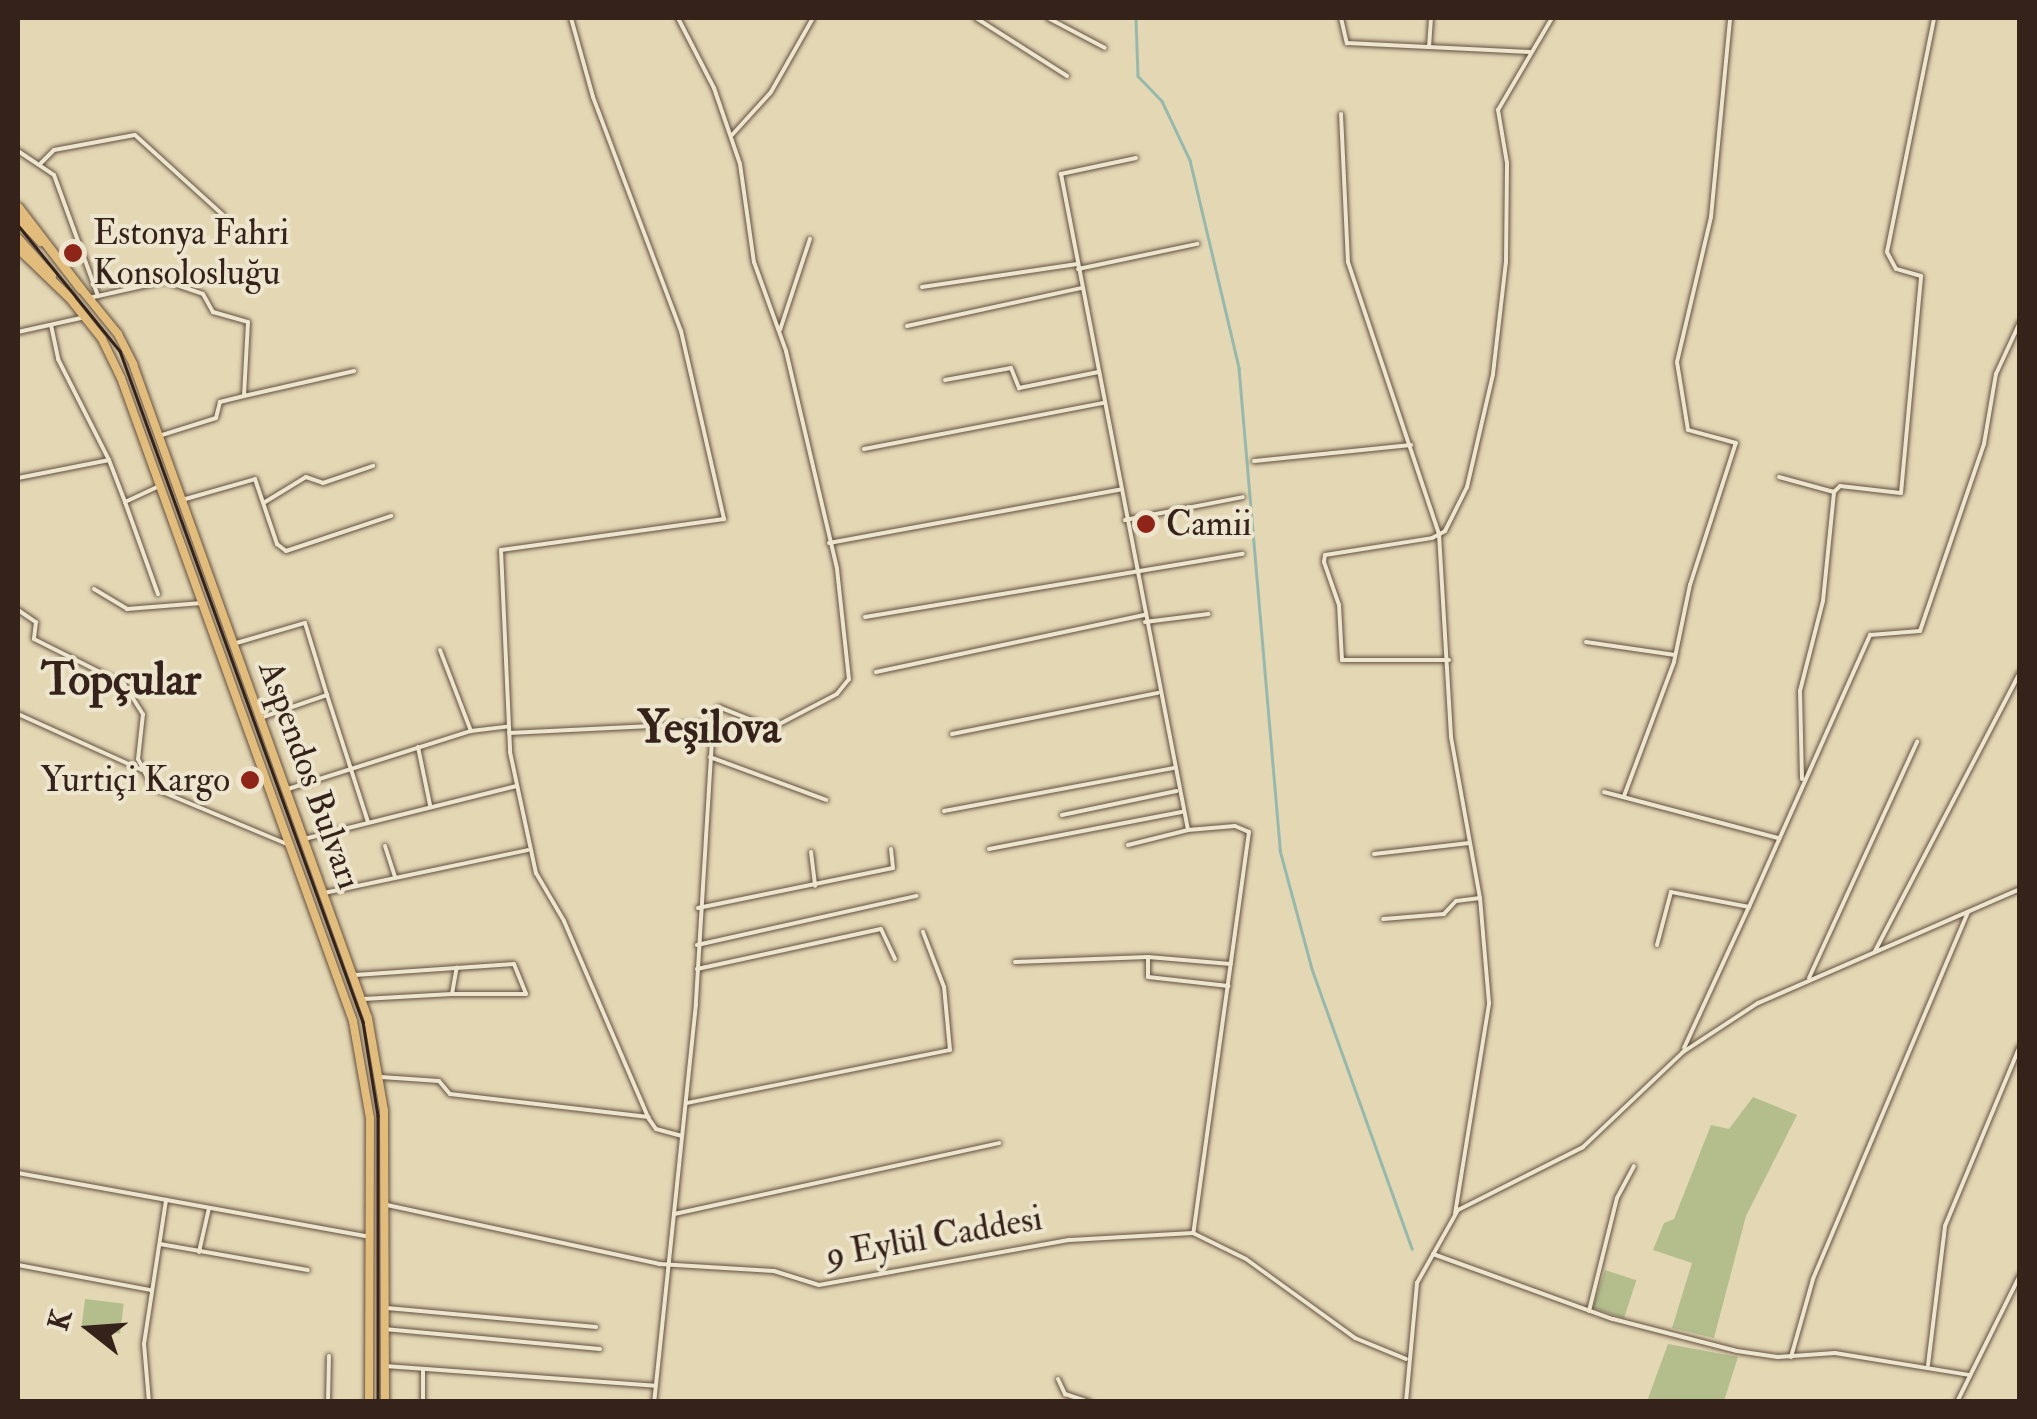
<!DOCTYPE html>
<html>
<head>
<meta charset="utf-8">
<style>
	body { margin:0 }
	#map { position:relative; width:2037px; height:1419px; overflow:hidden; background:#e4d7b4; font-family:"IM FELL Double Pica",serif }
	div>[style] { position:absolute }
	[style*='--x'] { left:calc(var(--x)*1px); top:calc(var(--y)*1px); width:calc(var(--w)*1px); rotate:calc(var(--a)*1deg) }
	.green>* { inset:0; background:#b4be8d; transform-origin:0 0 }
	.stream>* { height:2.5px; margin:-1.25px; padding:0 1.25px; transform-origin:1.25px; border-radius:1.25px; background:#95baad }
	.roads { filter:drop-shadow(0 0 2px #614f40) drop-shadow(0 0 2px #614f40) }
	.street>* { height:4px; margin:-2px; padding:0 2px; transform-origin:2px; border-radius:2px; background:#ede5ce }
	.primary>* { height:8px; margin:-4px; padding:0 4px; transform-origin:4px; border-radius:4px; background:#e2bc7a }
	.highway>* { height:9px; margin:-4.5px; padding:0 4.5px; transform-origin:4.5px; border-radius:4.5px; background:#e2bc7a }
	.tram>* { height:2.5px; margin:-1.25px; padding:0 1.25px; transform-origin:1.25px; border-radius:1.25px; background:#35221a }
	.dots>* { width:28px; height:28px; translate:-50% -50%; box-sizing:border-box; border:5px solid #ede5ce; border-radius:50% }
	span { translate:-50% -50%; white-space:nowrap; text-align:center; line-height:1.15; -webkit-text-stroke:8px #ede5ce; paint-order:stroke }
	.poi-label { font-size:35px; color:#35221a }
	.left { translate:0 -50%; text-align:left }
	.right { translate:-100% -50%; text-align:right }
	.street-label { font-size:35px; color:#35221a }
	.district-label { font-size:45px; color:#35221a; font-weight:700 }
	.frame { position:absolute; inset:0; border:20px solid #35221a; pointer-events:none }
	.north { position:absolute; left:40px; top:1279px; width:100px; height:100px; -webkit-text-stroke:8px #ede5ce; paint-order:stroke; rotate:287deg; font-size:28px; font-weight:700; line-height:40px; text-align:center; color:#35221a }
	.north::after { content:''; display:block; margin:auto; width:35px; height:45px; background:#35221a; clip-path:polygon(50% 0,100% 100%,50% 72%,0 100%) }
</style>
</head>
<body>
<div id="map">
	<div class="green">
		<div style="clip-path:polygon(1753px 1097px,1797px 1115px,1746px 1216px,1714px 1338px,1672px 1328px,1692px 1263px,1653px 1250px,1664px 1223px,1674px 1219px,1711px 1125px,1729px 1129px)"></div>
		<div style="left:1605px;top:1270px;width:33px;height:40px;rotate:18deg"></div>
		<div style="left:85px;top:1299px;width:39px;height:30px;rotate:7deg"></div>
		<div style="clip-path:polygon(1668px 1344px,1738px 1357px,1724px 1401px,1647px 1401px)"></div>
	</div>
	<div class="stream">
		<div style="--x:1136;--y:18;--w:58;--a:88"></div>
		<div style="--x:1138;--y:76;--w:35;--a:46"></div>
		<div style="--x:1162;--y:101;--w:65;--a:64.6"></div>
		<div style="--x:1190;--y:160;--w:214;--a:76.7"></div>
		<div style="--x:1239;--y:368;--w:484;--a:85.1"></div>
		<div style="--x:1280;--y:850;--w:123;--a:74.9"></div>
		<div style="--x:1312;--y:969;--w:297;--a:70.3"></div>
	</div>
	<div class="roads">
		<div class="street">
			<div style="--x:571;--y:18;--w:82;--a:74.4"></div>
			<div style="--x:593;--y:97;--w:250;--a:69.4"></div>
			<div style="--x:681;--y:331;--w:193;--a:77.1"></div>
			<div style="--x:724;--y:519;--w:225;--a:172.1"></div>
			<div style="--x:501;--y:550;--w:202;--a:87.4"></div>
			<div style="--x:510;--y:752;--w:124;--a:77.9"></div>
			<div style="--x:536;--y:873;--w:56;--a:59.7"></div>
			<div style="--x:564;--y:921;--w:215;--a:66.8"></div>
			<div style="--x:649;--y:1119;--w:12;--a:55"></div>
			<div style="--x:656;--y:1129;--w:27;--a:15"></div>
			<div style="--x:678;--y:18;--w:79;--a:62.8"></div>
			<div style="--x:714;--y:88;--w:80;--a:71.1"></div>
			<div style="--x:740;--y:164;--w:99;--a:81.9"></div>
			<div style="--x:754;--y:262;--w:95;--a:70.2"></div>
			<div style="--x:786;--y:351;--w:224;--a:76.8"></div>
			<div style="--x:837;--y:569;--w:111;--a:83.8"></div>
			<div style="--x:849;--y:679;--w:19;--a:129"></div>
			<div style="--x:837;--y:694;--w:73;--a:152.4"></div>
			<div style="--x:772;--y:728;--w:57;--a:-158.4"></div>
			<div style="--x:719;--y:707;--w:17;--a:111"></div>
			<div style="--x:976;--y:18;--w:108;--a:32.5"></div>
			<div style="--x:1048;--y:18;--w:64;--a:27.8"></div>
			<div style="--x:1341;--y:18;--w:26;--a:77"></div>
			<div style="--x:1347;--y:43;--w:183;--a:2.8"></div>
			<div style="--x:1429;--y:47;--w:29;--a:-86"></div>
			<div style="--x:1341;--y:114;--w:148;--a:87.3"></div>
			<div style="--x:1348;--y:262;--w:287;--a:71.5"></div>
			<div style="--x:1439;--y:534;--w:203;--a:86.6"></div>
			<div style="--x:1451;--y:737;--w:164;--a:79.8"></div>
			<div style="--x:1480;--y:898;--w:24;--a:173"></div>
			<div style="--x:1456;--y:901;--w:18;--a:133"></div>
			<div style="--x:1444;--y:914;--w:61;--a:175.3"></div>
			<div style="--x:732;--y:135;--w:58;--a:-47.8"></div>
			<div style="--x:771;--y:92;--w:85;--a:-60.4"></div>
			<div style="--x:18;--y:151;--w:43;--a:33.7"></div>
			<div style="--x:54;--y:175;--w:129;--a:70"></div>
			<div style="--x:1136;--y:158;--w:77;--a:168"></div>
			<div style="--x:1061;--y:174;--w:668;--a:79.04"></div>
			<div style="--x:41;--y:163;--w:18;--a:-45"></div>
			<div style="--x:54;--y:150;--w:82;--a:-10.5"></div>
			<div style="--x:135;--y:135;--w:119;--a:42.3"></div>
			<div style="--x:1078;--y:269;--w:122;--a:-11.9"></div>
			<div style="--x:922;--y:287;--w:157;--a:-8.4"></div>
			<div style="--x:89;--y:298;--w:78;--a:-12.6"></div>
			<div style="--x:165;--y:281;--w:40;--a:18.9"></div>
			<div style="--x:203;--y:294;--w:21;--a:61"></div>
			<div style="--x:213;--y:312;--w:36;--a:16"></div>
			<div style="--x:248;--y:322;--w:74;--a:93.1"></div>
			<div style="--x:244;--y:396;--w:25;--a:166"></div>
			<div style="--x:220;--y:402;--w:16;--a:104"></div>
			<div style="--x:216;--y:418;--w:57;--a:162.5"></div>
			<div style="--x:51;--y:325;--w:35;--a:78"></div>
			<div style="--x:58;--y:359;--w:113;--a:63.2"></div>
			<div style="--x:907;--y:326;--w:179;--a:-12.3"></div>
			<div style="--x:780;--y:330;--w:96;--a:-71.8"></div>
			<div style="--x:18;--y:332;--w:69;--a:-12.6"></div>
			<div style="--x:945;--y:380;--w:67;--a:-10.3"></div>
			<div style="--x:1011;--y:368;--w:22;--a:68"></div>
			<div style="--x:1019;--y:388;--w:81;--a:-11.4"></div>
			<div style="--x:244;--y:396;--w:113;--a:-12.8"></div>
			<div style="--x:864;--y:449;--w:244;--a:-10.9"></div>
			<div style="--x:1254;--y:461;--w:158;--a:-5.8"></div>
			<div style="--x:1779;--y:477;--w:57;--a:15.3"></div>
			<div style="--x:1834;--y:492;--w:8;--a:-45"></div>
			<div style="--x:1840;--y:486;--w:61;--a:6.5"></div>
			<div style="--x:1901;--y:493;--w:218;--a:-84.7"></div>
			<div style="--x:1921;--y:276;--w:26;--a:-164"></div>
			<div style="--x:1896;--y:269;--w:19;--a:-118"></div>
			<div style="--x:1887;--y:252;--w:239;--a:-78.6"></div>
			<div style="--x:18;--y:478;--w:93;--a:-11.2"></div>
			<div style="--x:109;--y:460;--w:45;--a:69.1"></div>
			<div style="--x:125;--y:502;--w:38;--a:-25"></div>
			<div style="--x:182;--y:500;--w:76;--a:-16"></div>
			<div style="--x:255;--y:479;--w:69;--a:71.3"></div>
			<div style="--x:277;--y:544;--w:11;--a:38"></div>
			<div style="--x:286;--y:551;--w:111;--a:-18.4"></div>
			<div style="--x:125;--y:502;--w:98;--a:70.3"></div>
			<div style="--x:265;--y:502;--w:48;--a:-31.4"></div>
			<div style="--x:306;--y:477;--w:18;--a:19"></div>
			<div style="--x:323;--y:483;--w:53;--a:-18.8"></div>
			<div style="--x:1125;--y:520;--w:120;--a:-11"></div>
			<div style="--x:829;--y:543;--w:295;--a:-10.4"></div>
			<div style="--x:94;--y:589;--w:39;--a:31"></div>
			<div style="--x:127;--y:609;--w:75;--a:-4.6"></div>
			<div style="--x:18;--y:610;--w:22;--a:34"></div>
			<div style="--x:36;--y:622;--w:17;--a:97"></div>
			<div style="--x:34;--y:639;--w:101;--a:26.6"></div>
			<div style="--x:124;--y:684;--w:36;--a:58"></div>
			<div style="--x:143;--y:714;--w:45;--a:96.3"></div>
			<div style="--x:138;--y:759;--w:33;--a:63"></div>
			<div style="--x:153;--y:788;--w:147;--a:22.7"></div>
			<div style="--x:865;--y:617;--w:383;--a:-9.5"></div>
			<div style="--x:1145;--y:622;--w:64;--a:-7.1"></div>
			<div style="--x:1586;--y:642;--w:90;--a:8.3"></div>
			<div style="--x:233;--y:644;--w:75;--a:-16.3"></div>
			<div style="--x:305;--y:623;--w:75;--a:73"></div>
			<div style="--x:440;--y:650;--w:87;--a:69.1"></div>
			<div style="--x:1449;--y:660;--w:107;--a:180"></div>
			<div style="--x:1342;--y:660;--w:55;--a:-93.1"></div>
			<div style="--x:1339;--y:605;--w:46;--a:-109.2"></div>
			<div style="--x:1324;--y:562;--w:7;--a:-82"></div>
			<div style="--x:1325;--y:555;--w:108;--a:-9"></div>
			<div style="--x:1432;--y:538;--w:15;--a:-28"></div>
			<div style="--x:1445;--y:531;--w:49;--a:-63.4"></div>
			<div style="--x:1467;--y:487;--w:116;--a:-77"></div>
			<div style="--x:1493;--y:374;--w:113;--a:-83.4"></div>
			<div style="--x:1506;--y:262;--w:99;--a:-89.4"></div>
			<div style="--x:1507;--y:163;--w:54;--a:-99.6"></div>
			<div style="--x:1498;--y:110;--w:107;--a:-59.6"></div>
			<div style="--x:876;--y:672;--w:274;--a:-12"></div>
			<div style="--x:18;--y:714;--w:136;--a:24.3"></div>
			<div style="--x:263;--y:717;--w:68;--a:-19"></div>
			<div style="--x:327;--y:695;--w:133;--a:72.1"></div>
			<div style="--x:509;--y:733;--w:204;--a:-2.8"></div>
			<div style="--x:713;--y:723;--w:282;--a:93.5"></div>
			<div style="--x:696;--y:1004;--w:400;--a:96"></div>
			<div style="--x:952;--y:734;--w:210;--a:-11.3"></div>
			<div style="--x:418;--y:747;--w:59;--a:78.3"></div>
			<div style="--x:710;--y:757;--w:124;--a:20.3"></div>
			<div style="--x:1802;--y:779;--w:88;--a:-91.3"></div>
			<div style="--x:1800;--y:691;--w:93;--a:-75.7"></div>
			<div style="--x:1823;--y:601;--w:110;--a:-84.2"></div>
			<div style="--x:288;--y:789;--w:192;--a:-17.6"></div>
			<div style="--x:471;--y:731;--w:38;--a:-7"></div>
			<div style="--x:1604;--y:792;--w:180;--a:14.8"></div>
			<div style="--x:1624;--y:796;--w:143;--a:-69.5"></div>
			<div style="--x:1674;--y:662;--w:79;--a:-78.3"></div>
			<div style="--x:1690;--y:585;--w:149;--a:-72.1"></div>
			<div style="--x:1736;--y:443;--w:50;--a:-164.8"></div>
			<div style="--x:1688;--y:430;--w:69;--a:-99.2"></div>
			<div style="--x:1677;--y:362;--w:149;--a:-76.8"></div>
			<div style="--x:1711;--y:217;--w:200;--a:-84.5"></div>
			<div style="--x:944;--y:811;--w:233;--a:-10.6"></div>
			<div style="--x:1062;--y:815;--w:117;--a:-11.8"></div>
			<div style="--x:304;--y:839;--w:219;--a:-14"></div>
			<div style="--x:1128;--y:845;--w:62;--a:-14"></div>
			<div style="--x:1188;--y:830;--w:47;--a:-4.9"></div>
			<div style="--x:1235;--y:826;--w:15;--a:23"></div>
			<div style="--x:1249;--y:832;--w:405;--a:97.9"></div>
			<div style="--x:385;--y:846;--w:33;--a:72"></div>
			<div style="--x:989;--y:849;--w:196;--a:-10.9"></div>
			<div style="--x:811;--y:852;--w:34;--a:83"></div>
			<div style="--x:1374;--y:854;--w:96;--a:-6.6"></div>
			<div style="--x:324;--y:893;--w:208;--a:-11.9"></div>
			<div style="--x:698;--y:908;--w:199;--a:-11.6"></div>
			<div style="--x:893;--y:868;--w:19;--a:-96"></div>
			<div style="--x:697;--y:945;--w:225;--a:-12.6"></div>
			<div style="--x:1657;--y:945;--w:55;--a:-75.2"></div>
			<div style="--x:1671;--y:892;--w:79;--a:10.9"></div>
			<div style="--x:1749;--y:907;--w:298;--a:-66"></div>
			<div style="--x:1870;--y:635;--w:50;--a:-4.6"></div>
			<div style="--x:1920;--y:631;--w:198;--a:-71.1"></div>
			<div style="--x:1984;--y:444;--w:71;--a:-80.3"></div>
			<div style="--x:1996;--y:374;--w:57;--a:-65.2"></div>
			<div style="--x:1875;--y:951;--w:314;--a:-62.5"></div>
			<div style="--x:1148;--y:957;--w:20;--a:90"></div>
			<div style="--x:1148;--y:977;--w:81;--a:6.4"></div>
			<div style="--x:1015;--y:962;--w:133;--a:-2.2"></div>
			<div style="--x:1148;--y:957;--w:83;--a:4.8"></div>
			<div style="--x:697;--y:969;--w:188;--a:-12.3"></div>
			<div style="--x:881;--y:929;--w:33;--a:65"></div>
			<div style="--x:355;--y:975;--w:159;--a:-4"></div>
			<div style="--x:514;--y:964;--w:32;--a:68"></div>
			<div style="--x:526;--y:994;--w:74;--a:180"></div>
			<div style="--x:1809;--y:978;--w:260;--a:-65.4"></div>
			<div style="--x:363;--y:999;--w:89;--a:-3.2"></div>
			<div style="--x:452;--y:994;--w:27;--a:-80"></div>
			<div style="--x:1684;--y:1048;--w:155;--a:-65.3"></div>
			<div style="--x:381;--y:1077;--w:58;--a:3.9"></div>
			<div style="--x:439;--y:1081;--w:17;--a:50"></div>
			<div style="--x:450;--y:1094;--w:200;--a:6.6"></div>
			<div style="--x:687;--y:1103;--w:268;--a:-11.4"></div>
			<div style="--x:950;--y:1050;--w:63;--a:-95.4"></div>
			<div style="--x:944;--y:987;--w:59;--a:-110.9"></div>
			<div style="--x:18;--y:1173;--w:357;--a:10.3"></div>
			<div style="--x:387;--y:1205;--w:278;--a:12.2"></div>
			<div style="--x:659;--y:1264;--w:115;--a:3.5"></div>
			<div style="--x:774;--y:1271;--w:47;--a:17.3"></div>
			<div style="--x:819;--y:1285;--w:255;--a:-10.2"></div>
			<div style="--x:1070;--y:1240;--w:123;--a:-3.3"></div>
			<div style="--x:1193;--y:1233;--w:59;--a:26.1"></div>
			<div style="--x:1246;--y:1259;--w:135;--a:35.9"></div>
			<div style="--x:1355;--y:1338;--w:55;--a:22.4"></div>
			<div style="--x:674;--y:1214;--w:333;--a:-12.3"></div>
			<div style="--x:1455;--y:1214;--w:214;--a:-80.8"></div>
			<div style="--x:1489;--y:1003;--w:105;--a:-94.9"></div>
			<div style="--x:160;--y:1244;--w:150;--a:10"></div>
			<div style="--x:199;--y:1252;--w:45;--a:-77.2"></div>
			<div style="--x:1433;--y:1254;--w:191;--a:19.9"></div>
			<div style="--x:1613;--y:1319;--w:128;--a:14.5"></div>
			<div style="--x:1737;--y:1351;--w:41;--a:8.3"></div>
			<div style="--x:1778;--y:1357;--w:57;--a:-4"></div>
			<div style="--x:1835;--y:1353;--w:137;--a:9.3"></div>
			<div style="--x:18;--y:1265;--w:134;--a:10.7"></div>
			<div style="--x:387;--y:1308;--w:210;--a:5.2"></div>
			<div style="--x:1589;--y:1311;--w:116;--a:-76.1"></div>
			<div style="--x:1617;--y:1198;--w:36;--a:-62"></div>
			<div style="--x:384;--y:1329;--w:217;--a:5.3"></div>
			<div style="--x:1791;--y:1357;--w:81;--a:-74.2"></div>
			<div style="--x:1813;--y:1279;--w:398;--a:-67.1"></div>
			<div style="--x:1928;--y:1365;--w:140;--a:-83"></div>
			<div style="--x:1945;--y:1226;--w:195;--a:-67.4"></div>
			<div style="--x:385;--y:1366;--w:271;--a:4.2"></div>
			<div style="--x:1058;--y:1379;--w:17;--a:65"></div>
			<div style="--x:1065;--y:1394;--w:26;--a:18"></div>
			<div style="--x:149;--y:1402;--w:58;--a:-94.9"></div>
			<div style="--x:144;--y:1344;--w:146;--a:-81.3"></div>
			<div style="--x:328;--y:1402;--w:46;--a:-88.8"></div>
			<div style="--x:423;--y:1402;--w:33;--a:-90"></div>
			<div style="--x:1406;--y:1402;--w:120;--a:-84.7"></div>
			<div style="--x:1417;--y:1283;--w:84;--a:-60.7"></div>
			<div style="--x:1458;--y:1210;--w:140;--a:-26.7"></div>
			<div style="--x:1583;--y:1147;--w:138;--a:-43.5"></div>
			<div style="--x:1683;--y:1052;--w:90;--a:-33.2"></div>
			<div style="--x:1758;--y:1003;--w:286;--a:-23.5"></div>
			<div style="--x:1957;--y:1402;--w:142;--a:-63.6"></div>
		</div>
		<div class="primary">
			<div style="--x:18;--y:218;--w:33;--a:47"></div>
			<div style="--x:18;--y:238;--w:51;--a:48.2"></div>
			<div style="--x:79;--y:286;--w:62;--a:50.9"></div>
			<div style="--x:118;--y:334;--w:34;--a:63"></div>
			<div style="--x:133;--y:364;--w:695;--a:70.24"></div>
			<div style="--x:368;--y:1018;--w:94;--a:80.2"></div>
			<div style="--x:384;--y:1111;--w:291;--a:89.8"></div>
			<div style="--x:67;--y:295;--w:56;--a:51.5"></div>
			<div style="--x:102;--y:339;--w:43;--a:64"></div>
			<div style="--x:121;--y:378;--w:684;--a:70.16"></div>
			<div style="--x:353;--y:1021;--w:98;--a:80.1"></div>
			<div style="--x:370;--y:1118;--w:284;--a:90.2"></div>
		</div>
		<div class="highway">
			<div style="--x:18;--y:207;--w:103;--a:52.5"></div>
			<div style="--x:18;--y:248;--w:72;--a:43.9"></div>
		</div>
	</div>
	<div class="tram">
		<div style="--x:18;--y:225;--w:162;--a:51"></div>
		<div style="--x:120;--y:351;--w:714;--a:70.09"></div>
		<div style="--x:363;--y:1022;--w:95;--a:80.9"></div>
		<div style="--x:378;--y:1116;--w:286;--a:90"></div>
	</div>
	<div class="dots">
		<div style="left:73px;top:253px;background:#8f2418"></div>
		<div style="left:1146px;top:524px;background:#8f2418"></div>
		<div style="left:250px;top:780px;background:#8f2418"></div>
	</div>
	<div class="poi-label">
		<span class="left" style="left:93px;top:253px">Estonya Fahri<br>Konsolosluğu</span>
		<span class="left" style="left:1166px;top:524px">Camii</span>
		<span class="right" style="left:230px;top:780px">Yurtiçi Kargo</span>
	</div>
	<div class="street-label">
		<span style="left:310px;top:775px;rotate:70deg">Aspendos Bulvarı</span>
		<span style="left:934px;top:1237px;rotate:-10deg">9 Eylül Caddesi</span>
	</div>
	<div class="district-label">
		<span style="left:121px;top:681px">Topçular</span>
		<span style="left:709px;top:729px">Yeşilova</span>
	</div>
	<div class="frame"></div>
	<div class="north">K</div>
</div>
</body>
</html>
